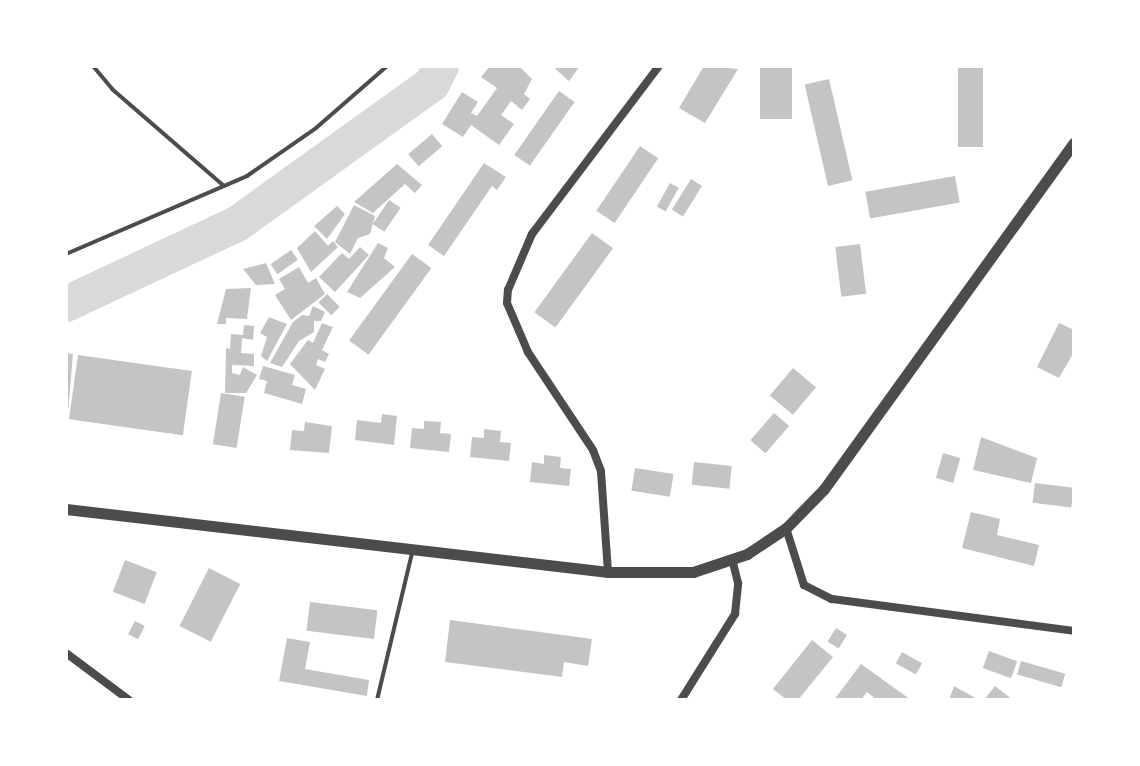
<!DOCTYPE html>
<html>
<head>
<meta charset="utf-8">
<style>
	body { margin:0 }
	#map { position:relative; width:1140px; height:766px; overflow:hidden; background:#fff; font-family:Manrope,sans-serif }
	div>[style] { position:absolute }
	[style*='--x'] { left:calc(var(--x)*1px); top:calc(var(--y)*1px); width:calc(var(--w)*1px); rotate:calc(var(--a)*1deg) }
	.river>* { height:36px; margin:-18px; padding:0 18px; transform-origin:18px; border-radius:18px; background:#d9d9d9 }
	.building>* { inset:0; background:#c4c4c4; transform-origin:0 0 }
	.service>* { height:4px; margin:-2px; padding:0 2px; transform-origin:2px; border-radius:2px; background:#4c4c4c }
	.minor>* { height:8px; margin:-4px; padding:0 4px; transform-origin:4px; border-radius:4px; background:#4c4c4c }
	.tertiary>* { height:11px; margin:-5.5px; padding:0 5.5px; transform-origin:5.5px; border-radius:5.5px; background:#4c4c4c }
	span { translate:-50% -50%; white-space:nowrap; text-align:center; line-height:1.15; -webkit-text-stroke:8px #fff; paint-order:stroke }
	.frame { position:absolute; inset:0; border:68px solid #fff; pointer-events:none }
</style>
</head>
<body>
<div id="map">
	<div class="river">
		<div style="--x:66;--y:304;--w:189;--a:-25.1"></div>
		<div style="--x:237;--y:224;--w:240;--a:-35.7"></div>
		<div style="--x:432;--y:84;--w:20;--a:-63"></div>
	</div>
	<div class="building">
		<div style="clip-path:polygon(490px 66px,519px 66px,532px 79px,524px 94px,530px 99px,522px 110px,511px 101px,501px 115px,514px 124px,499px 145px,471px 125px,463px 137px,442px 124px,462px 92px,478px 102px,471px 113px,477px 116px,497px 88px,481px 77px)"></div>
		<div style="clip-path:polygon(552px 66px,580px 66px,569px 81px)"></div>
		<div style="clip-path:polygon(704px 66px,738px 69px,705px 123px,679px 108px)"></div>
		<div style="left:760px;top:66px;width:32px;height:53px"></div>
		<div style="left:958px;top:66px;width:25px;height:81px"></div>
		<div style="left:829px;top:79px;width:104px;height:25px;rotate:77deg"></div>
		<div style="left:559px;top:91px;width:19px;height:78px;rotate:35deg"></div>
		<div style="left:432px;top:134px;width:16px;height:31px;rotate:50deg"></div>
		<div style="left:640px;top:146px;width:22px;height:78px;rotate:34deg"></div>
		<div style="clip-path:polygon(484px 163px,506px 177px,497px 190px,492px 186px,444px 256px,428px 245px)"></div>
		<div style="clip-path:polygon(397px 164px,422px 185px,415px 193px,405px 184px,373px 213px,354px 202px)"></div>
		<div style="left:955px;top:176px;width:27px;height:91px;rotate:80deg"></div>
		<div style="left:691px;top:179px;width:13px;height:36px;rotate:32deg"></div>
		<div style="left:670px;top:183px;width:10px;height:27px;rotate:29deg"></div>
		<div style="left:389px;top:200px;width:14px;height:29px;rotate:34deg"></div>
		<div style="clip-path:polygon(354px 205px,375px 216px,370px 234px,358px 238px,350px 254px,335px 242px)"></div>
		<div style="clip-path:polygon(337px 206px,345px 214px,327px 239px,314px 226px)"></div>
		<div style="clip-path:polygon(315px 231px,328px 246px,333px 241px,338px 247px,311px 272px,297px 248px)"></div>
		<div style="left:592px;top:233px;width:26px;height:98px;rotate:36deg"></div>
		<div style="clip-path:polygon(378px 243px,388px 248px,384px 258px,395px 267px,360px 298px,347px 292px)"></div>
		<div style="left:860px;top:244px;width:50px;height:25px;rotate:83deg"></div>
		<div style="clip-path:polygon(360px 247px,369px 255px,335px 292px,319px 277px,342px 253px,349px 259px)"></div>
		<div style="left:291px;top:250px;width:12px;height:25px;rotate:55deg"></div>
		<div style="left:412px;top:254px;width:24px;height:107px;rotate:36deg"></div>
		<div style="clip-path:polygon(266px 263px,275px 284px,256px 285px,243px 269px)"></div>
		<div style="clip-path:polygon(299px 267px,308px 283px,316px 278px,325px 294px,291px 320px,275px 295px,285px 289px,279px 279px)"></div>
		<div style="clip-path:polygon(251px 288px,247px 319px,226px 318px,226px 324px,217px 324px,226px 289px)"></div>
		<div style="left:327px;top:294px;width:18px;height:12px;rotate:45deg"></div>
		<div style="clip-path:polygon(313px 306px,325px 312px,321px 321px,314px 321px,314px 332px,299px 341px,282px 367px,270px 363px,293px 322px,302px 315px,309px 316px)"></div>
		<div style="clip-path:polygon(269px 317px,287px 324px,267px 361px,261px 356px,267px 337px,260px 333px)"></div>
		<div style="clip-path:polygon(322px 323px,333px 327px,322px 350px,329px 354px,325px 362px,318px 359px,316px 365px,325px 369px,315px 390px,290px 364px,308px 340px,313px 343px)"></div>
		<div style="clip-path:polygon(1059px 323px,1074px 330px,1074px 352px,1059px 378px,1037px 367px)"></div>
		<div style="clip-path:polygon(244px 325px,254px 326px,253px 340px,242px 338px,241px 353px,254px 354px,254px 366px,232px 365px,232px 373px,240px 375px,243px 367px,257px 375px,246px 393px,225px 393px,226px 348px,230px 349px,231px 334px,243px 335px)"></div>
		<div style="clip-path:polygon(66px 353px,73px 354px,68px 412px,66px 412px)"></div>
		<div style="left:78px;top:355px;width:115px;height:65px;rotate:8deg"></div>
		<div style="clip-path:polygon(263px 366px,295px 375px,292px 385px,306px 389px,302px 404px,264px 393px,267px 381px,259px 379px)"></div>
		<div style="left:793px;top:368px;width:30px;height:36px;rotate:40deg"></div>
		<div style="left:221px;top:393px;width:24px;height:52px;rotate:9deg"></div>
		<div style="left:774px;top:413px;width:20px;height:36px;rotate:41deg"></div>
		<div style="clip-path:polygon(382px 414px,397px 416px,394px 445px,355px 440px,357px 420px,381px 423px)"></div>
		<div style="clip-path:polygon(424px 421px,441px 422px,440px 433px,451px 434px,449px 452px,410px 448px,412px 428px,424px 429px)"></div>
		<div style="clip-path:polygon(305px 422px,332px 426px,329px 453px,290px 450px,292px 430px,304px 431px)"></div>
		<div style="clip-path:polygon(484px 429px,501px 431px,500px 442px,511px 443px,509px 461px,470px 457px,472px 437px,484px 438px)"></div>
		<div style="clip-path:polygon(981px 437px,1037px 458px,1031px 483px,973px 470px)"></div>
		<div style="left:943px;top:453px;width:18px;height:26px;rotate:16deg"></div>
		<div style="clip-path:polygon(544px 455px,561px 457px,560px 468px,571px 469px,569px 486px,530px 482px,532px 462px,544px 464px)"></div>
		<div style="left:694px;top:462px;width:38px;height:23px;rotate:6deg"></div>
		<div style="left:635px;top:468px;width:39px;height:23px;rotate:9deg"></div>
		<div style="left:1035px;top:483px;width:39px;height:20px;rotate:7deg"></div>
		<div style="clip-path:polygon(971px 512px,1000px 519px,997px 535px,1039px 545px,1034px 566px,962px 548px)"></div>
		<div style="left:125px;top:560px;width:34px;height:34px;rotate:21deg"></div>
		<div style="left:209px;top:568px;width:35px;height:65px;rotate:27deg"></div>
		<div style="left:310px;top:602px;width:68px;height:29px;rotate:7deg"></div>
		<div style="clip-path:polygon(450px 620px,592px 639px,588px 666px,564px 662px,562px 677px,445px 662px)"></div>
		<div style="left:135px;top:621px;width:11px;height:15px;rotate:27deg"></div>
		<div style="left:836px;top:628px;width:13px;height:16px;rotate:32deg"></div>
		<div style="clip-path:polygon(287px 638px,310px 642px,305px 669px,369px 680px,367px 696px,279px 681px)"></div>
		<div style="clip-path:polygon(812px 640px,833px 657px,798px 700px,787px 700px,773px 689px)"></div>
		<div style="left:989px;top:651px;width:30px;height:18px;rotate:20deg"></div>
		<div style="left:902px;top:652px;width:23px;height:13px;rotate:29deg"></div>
		<div style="left:1021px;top:661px;width:46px;height:14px;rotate:16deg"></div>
		<div style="clip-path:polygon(861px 664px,911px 700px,877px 700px,867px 692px,861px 700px,834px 700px)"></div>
		<div style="clip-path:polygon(954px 686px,979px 700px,949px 700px)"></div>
		<div style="clip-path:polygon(995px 686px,1013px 700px,984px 700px)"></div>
	</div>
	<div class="service">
		<div style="--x:93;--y:66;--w:30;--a:50"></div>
		<div style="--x:112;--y:89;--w:147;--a:40.9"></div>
		<div style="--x:66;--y:254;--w:197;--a:-23.3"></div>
		<div style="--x:247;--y:176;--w:84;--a:-34.8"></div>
		<div style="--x:316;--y:128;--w:94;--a:-41.1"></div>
		<div style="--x:377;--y:700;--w:155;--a:-76.6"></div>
	</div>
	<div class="minor">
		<div style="--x:786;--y:528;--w:60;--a:72.5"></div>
		<div style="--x:804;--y:585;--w:31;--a:27"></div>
		<div style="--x:832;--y:599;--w:244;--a:7.5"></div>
		<div style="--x:608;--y:572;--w:101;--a:-94"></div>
		<div style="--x:601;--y:471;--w:22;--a:-111"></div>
		<div style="--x:593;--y:450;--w:118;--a:-123.6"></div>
		<div style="--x:528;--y:352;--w:53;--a:-113.2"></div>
		<div style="--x:507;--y:303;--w:13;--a:-86"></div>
		<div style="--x:508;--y:290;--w:61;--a:-66.8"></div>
		<div style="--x:532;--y:234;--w:211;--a:-52.9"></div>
		<div style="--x:66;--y:653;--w:79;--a:36.7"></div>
		<div style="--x:681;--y:700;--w:102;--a:-57.9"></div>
		<div style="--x:735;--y:614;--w:31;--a:-84"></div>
		<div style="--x:738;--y:583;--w:25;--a:-104"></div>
	</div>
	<div class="tertiary">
		<div style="--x:66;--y:509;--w:546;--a:6.63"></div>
		<div style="--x:608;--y:572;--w:85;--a:0"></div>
		<div style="--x:693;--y:572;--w:57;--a:-18.4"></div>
		<div style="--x:747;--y:554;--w:47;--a:-33.7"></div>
		<div style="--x:786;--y:528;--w:54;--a:-45.7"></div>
		<div style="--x:824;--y:489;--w:427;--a:-54.2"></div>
	</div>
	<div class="frame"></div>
</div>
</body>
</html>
